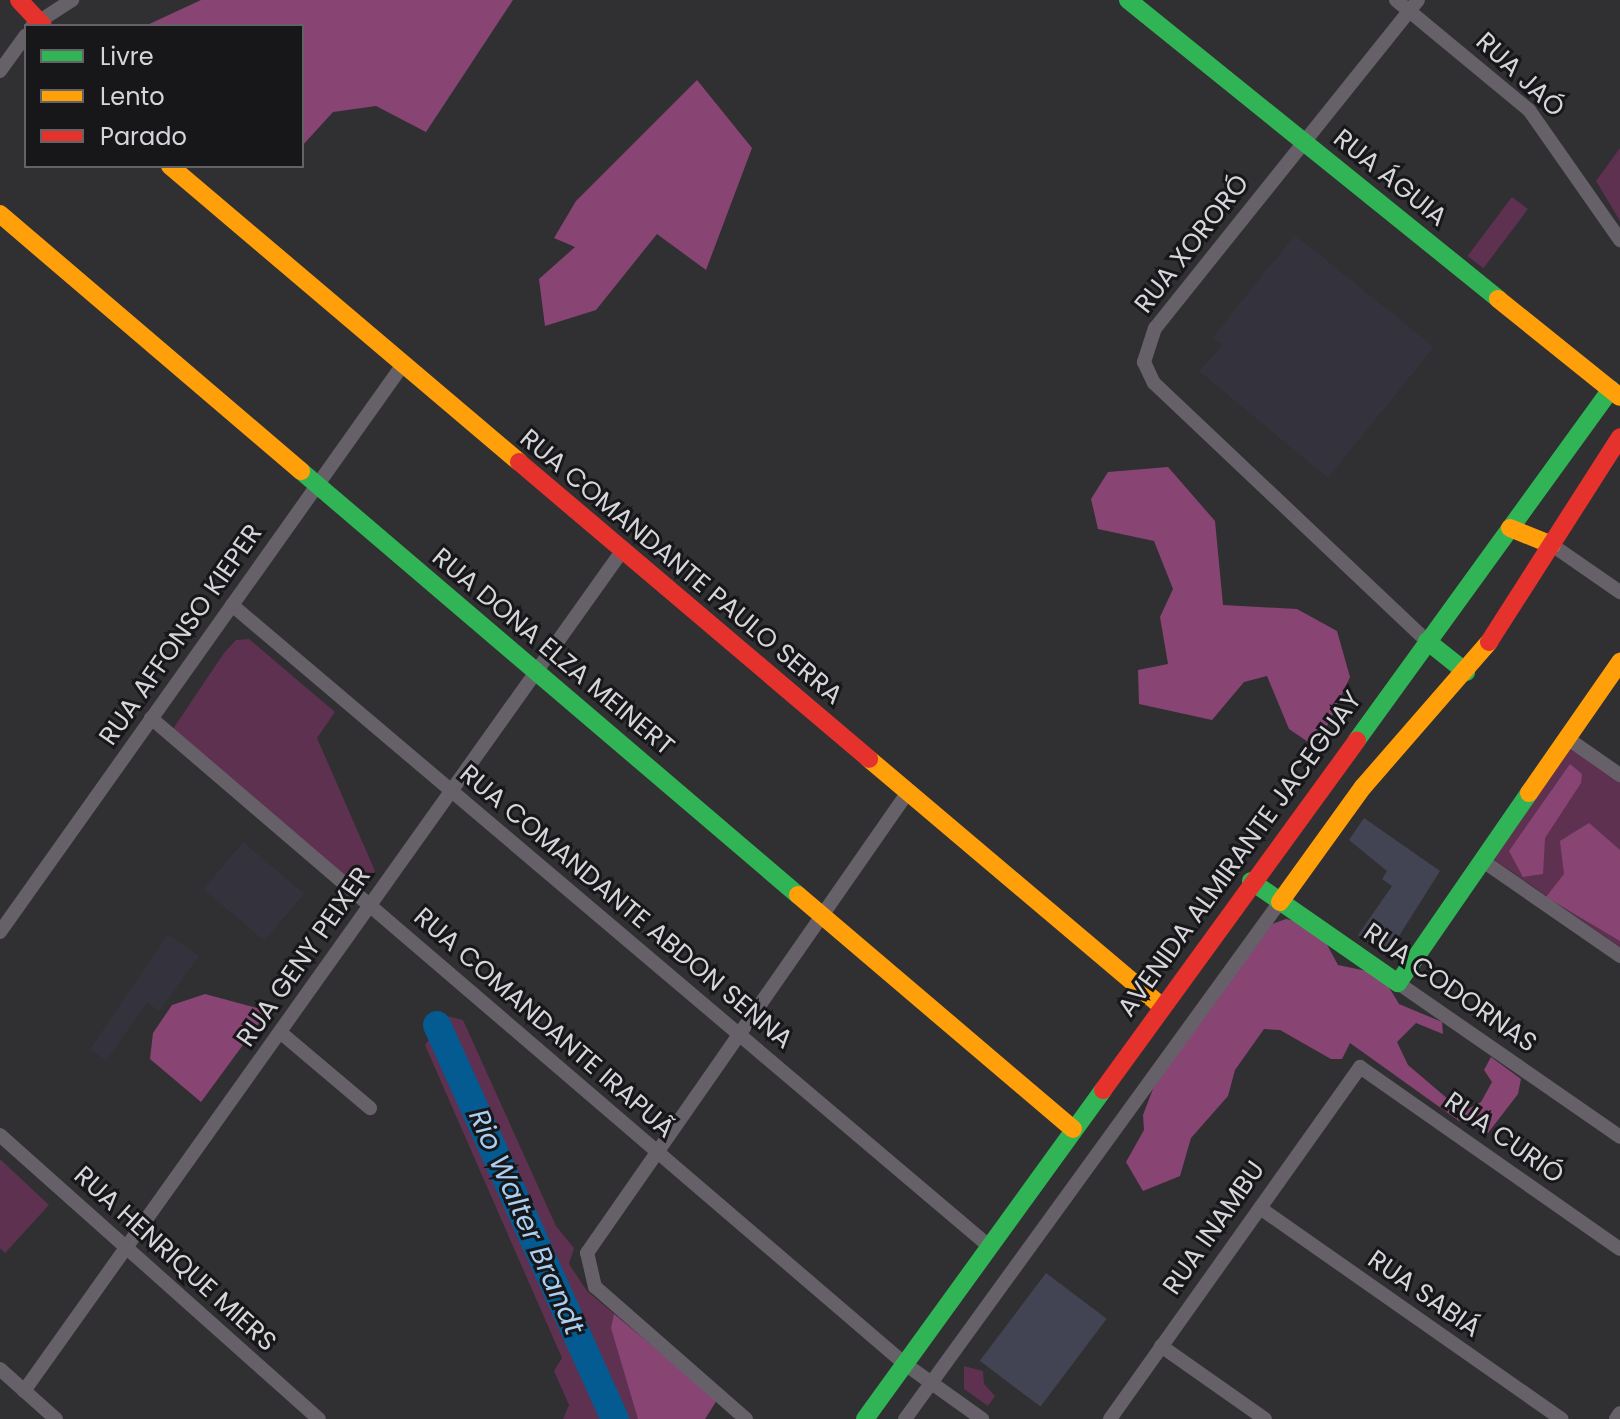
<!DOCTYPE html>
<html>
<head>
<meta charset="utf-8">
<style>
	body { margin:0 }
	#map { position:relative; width:1620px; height:1419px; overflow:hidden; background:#302f32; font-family:Poppins,sans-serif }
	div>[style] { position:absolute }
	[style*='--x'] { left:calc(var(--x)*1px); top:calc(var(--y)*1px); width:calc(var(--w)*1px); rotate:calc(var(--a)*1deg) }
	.built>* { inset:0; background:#34323c; transform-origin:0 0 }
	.green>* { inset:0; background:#5f3150; transform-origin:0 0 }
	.forest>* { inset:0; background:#884573 }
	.river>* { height:28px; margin:-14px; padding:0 14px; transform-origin:14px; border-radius:14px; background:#045b92 }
	.building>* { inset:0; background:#424454; transform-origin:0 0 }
	.street>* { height:14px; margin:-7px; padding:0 7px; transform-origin:7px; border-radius:7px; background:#666069 }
	.fast>* { height:18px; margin:-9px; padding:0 9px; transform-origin:9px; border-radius:9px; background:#30b455 }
	.slow>* { height:18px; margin:-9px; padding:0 9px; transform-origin:9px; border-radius:9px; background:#ff9f0a }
	.jam>* { height:18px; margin:-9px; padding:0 9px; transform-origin:9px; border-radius:9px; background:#e5322d }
	span { translate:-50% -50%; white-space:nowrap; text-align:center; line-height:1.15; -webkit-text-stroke:6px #171619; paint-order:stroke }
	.street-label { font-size:26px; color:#d6d5d9 }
	.water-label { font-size:28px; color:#aacff0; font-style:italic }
	.legend { position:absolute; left:24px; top:24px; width:280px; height:144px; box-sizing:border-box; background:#171619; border:2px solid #636266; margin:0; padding:10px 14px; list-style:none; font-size:24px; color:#d6d5d9 }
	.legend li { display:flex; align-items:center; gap:16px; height:40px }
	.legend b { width:40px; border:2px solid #636266 }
</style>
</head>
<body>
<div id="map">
	<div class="built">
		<div style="clip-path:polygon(1295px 235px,1434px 347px,1328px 478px,1199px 371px,1223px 345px,1212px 338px)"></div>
		<div style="left:243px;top:842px;width:80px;height:62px;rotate:40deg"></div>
		<div style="clip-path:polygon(168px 934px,199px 956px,159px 1011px,147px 1003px,106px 1061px,90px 1049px)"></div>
	</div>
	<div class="green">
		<div style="clip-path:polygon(1620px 148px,1620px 221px,1596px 181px)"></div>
		<div style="left:1512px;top:197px;width:20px;height:74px;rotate:37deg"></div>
		<div style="clip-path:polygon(249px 639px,335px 712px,317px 738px,375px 871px,363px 887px,351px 891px,171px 732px,224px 653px,236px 640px)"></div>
		<div style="clip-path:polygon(1572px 744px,1620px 777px,1620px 947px,1492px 858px)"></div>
		<div style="clip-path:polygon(447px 1016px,463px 1020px,556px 1226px,574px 1248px,569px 1264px,587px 1291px,717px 1400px,705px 1419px,563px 1419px,569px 1405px,554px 1371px,562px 1358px,425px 1045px)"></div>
		<div style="clip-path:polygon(0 1159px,49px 1205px,5px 1253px,0 1248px)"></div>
		<div style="clip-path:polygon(964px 1366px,983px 1371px,984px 1384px,995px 1396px,988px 1406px,964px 1389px)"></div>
	</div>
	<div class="forest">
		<div style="clip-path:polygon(201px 0,513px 0,426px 132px,376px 106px,333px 112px,302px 146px,302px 26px,145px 26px)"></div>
		<div style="clip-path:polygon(697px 80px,752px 148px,706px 270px,657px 234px,596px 310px,545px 326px,539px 279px,575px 247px,554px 238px,576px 201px)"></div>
		<div style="clip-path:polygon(1168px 467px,1215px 521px,1223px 605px,1297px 609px,1337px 631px,1350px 677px,1317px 748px,1289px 729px,1267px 676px,1244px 682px,1212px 720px,1139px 704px,1138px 670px,1168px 664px,1160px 617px,1173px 589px,1154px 541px,1098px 529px,1091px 499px,1108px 472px)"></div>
		<div style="clip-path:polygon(1570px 764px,1582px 774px,1581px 783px,1545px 838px,1543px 874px,1523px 877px,1509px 851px)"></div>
		<div style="clip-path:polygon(1589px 823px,1620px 850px,1620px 941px,1546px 897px,1564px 874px,1560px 841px)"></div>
		<div style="clip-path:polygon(1286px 919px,1305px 923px,1324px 939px,1338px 965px,1381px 974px,1399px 1004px,1442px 1022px,1443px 1034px,1416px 1023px,1397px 1042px,1408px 1065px,1449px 1100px,1464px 1111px,1481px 1102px,1492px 1082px,1484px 1070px,1491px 1057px,1521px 1079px,1518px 1094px,1488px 1133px,1459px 1121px,1350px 1043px,1342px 1059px,1331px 1059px,1280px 1030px,1264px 1029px,1235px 1070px,1228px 1096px,1191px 1138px,1180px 1176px,1143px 1191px,1126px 1162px,1144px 1130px,1143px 1115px,1156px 1081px,1272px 924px)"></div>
		<div style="clip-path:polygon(205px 994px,268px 1011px,201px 1102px,150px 1059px,153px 1033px,172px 1005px)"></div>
		<div style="clip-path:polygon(614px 1314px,717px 1400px,705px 1419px,638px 1419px,611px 1328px)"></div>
	</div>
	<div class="river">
		<div style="--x:437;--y:1025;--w:432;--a:65.7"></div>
	</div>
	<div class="building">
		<div style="clip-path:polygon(1364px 818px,1440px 871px,1387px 955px,1358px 935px,1392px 886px,1382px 879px,1387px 871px,1349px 840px)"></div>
		<div style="left:1046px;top:1273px;width:76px;height:110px;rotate:37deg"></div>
	</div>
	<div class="street">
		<div style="--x:1396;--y:0;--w:173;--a:39.6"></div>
		<div style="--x:1529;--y:110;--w:159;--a:55"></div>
		<div style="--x:1418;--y:0;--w:420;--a:128.7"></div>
		<div style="--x:1155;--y:328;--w:36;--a:108"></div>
		<div style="--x:1144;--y:362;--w:23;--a:65"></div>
		<div style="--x:1154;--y:383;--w:376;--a:43.4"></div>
		<div style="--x:32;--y:26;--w:48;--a:-33"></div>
		<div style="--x:0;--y:71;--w:44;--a:-54.2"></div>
		<div style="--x:1552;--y:545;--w:83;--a:34.7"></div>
		<div style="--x:232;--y:605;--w:992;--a:40.26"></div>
		<div style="--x:151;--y:718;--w:993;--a:40.59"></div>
		<div style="--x:905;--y:1364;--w:95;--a:35.5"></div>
		<div style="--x:1567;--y:738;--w:65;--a:34.9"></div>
		<div style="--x:1483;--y:861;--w:167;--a:34.7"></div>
		<div style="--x:0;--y:932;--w:694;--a:-54.62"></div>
		<div style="--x:1398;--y:983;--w:270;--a:34.7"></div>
		<div style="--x:280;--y:1032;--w:118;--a:40.2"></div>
		<div style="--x:0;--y:1135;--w:427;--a:41.7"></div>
		<div style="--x:1260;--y:1208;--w:368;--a:35"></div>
		<div style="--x:1161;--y:1346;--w:127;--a:35.1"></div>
		<div style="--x:0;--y:1369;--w:75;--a:41.8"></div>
		<div style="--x:24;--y:1391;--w:1031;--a:-54.55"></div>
		<div style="--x:746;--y:1419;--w:201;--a:-138.8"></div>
		<div style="--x:595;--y:1287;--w:35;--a:-103"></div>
		<div style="--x:587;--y:1253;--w:562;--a:-55.15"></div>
		<div style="--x:905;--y:1419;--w:639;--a:-54.05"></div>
		<div style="--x:1110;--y:1419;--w:432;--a:-54.6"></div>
		<div style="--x:1360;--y:1067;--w:317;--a:35"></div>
		<div style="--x:1616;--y:1419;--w:7;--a:-56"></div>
	</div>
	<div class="fast">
		<div style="--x:1128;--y:0;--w:476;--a:38.9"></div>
		<div style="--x:301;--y:471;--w:653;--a:40.47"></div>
		<div style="--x:1427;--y:641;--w:50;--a:38.5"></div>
		<div style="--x:1357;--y:740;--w:433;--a:-54.1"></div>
		<div style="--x:1251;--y:881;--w:179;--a:34.8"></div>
		<div style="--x:1398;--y:983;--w:231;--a:-55.4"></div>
		<div style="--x:865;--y:1419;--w:406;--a:-54.1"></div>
	</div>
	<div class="slow">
		<div style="--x:170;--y:166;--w:458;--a:40.3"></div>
		<div style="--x:0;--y:214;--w:396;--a:40.5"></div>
		<div style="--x:1498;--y:299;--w:156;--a:38.8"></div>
		<div style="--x:1510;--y:528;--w:45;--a:22"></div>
		<div style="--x:869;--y:759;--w:382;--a:40.2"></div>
		<div style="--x:1529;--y:793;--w:160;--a:-55.2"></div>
		<div style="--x:798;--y:895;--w:361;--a:40.4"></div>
		<div style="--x:1280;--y:902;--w:142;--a:-54.2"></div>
		<div style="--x:1363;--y:787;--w:192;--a:-49"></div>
	</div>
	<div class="jam">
		<div style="--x:19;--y:0;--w:35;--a:47"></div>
		<div style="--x:519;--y:462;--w:459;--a:40.3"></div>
		<div style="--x:1489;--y:642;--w:243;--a:-57.4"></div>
		<div style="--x:1103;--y:1090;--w:432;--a:-54"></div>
	</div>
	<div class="street-label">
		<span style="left:1520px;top:75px;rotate:43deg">RUA JAÓ</span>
		<span style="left:1390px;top:178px;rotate:39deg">RUA ÁGUIA</span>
		<span style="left:1192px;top:244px;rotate:-52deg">RUA XORORÓ</span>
		<span style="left:681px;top:567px;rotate:40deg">RUA COMANDANTE PAULO SERRA</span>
		<span style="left:181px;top:635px;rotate:-55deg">RUA AFFONSO KIEPER</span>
		<span style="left:553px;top:652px;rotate:40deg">RUA DONA ELZA MEINERT</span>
		<span style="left:1240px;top:854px;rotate:-54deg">AVENIDA ALMIRANTE JACEGUAY</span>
		<span style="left:626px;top:907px;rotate:40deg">RUA COMANDANTE ABDON SENNA</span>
		<span style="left:304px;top:957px;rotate:-55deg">RUA GENY PEIXER</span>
		<span style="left:1450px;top:988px;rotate:35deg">RUA CODORNAS</span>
		<span style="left:544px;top:1023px;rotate:41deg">RUA COMANDANTE IRAPUÃ</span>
		<span style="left:1504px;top:1138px;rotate:35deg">RUA CURIÓ</span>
		<span style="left:1214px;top:1228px;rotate:-55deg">RUA INAMBU</span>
		<span style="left:175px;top:1259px;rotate:42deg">RUA HENRIQUE MIERS</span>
		<span style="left:1424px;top:1294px;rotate:35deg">RUA SABIÁ</span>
	</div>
	<div class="water-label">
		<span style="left:526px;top:1222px;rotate:66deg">Rio Walter Brandt</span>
	</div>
	<ul class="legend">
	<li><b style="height:10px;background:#30b455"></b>Livre</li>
	<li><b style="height:10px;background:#ff9f0a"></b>Lento</li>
	<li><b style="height:10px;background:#e5322d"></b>Parado</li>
	</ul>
</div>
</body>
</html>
